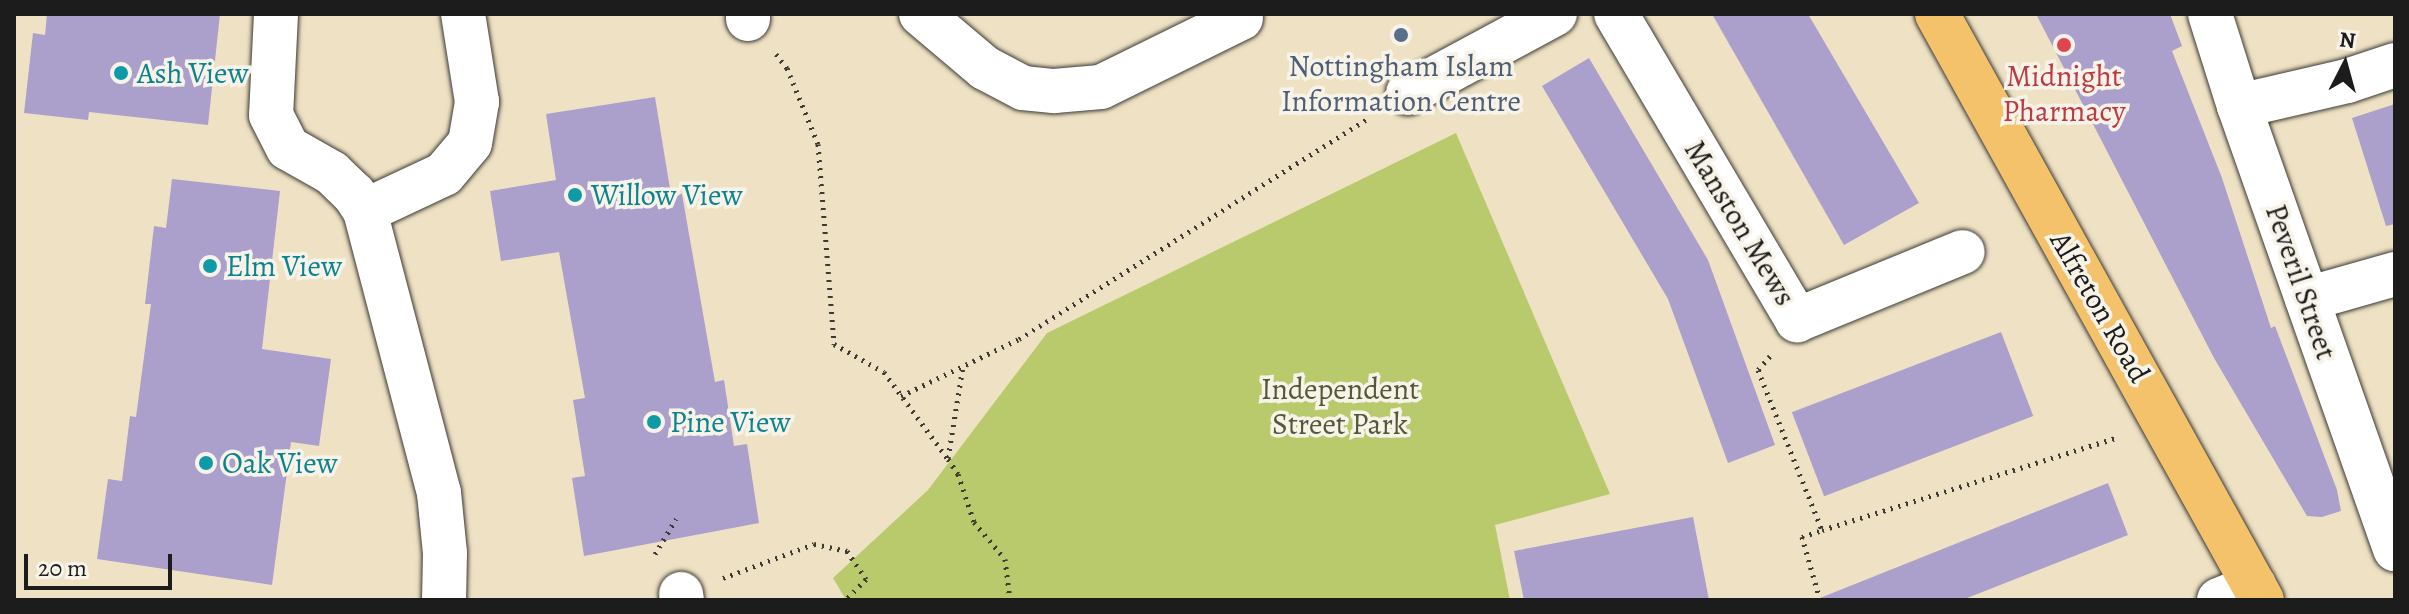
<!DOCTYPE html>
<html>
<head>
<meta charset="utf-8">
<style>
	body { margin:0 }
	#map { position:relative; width:2409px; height:614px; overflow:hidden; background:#efe2c4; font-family:Alegreya,serif }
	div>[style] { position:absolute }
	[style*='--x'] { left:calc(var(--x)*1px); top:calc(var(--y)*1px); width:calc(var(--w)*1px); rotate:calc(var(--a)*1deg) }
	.green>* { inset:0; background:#b9ca6d }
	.building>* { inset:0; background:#ab9fcc; transform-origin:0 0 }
	.path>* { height:5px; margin-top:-2.5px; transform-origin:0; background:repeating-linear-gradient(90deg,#3c3a35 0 2px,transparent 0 8px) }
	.roads { filter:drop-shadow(0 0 2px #3c3a35) drop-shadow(0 0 2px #3c3a35) }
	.minor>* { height:44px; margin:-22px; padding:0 22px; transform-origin:22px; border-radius:22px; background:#fff }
	.major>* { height:44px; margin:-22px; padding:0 22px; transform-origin:22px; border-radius:22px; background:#f3c26a }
	.dots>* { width:22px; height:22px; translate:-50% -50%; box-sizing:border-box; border:4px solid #f7f3e8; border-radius:50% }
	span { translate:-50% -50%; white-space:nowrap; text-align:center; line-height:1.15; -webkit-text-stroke:7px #f7f3e8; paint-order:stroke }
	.service-label { font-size:30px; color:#4e5e75 }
	.culture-label { font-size:30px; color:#0d838f }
	.left { translate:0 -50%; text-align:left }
	.health-label { font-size:30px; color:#be3a42 }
	.street-label { font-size:30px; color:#1c1c1c }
	.park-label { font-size:30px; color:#535938 }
	.frame { position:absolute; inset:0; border:16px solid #1c1c1c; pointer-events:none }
	.north { position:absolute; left:2305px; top:24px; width:80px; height:80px; -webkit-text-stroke:6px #f7f3e8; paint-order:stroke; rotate:6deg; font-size:22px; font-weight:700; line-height:32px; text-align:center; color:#1c1c1c }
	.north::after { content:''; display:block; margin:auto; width:28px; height:36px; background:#1c1c1c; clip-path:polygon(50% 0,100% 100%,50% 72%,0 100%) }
	.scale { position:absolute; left:24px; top:554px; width:148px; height:36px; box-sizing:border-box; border:4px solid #1c1c1c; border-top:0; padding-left:10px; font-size:24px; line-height:28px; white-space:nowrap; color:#1c1c1c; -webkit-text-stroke:6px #f7f3e8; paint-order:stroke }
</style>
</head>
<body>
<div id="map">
	<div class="green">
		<div style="clip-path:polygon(1456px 133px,1610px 494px,1495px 525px,1510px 600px,846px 600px,833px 578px,928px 490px,1047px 333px)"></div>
	</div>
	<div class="building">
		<div style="clip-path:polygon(47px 14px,220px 14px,208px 125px,89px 112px,88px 120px,24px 113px,33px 33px,45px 35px)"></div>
		<div style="clip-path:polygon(1712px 14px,1808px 14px,1919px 203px,1844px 245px)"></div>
		<div style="clip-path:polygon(2036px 14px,2170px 14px,2182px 46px,2172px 51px,2222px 178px,2271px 328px,2275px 326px,2337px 490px,2341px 511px,2322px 517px,2307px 516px,2214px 358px)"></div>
		<div style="clip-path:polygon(1589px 58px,1708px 260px,1775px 445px,1728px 463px,1668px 299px,1542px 86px)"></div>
		<div style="clip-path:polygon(655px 97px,671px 195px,682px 194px,715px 382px,724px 380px,734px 446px,747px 444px,759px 523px,584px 556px,572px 478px,585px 476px,573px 400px,585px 398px,559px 252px,501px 261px,490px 191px,556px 180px,546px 114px)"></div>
		<div style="clip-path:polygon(2395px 104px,2395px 224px,2386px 226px,2352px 118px)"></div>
		<div style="clip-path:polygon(172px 179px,280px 191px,262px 349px,331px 359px,319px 446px,291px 442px,272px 585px,97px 559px,108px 479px,122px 481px,130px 416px,136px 417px,151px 304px,145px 304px,154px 226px,166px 228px)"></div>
		<div style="left:2001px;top:332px;width:90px;height:224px;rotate:69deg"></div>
		<div style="clip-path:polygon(2108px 483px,2128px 535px,1962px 600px,1815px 600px)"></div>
		<div style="clip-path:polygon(1693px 517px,1709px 600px,1524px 600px,1514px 551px)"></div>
	</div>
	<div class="path">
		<div style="--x:776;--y:54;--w:18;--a:52"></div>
		<div style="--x:787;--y:68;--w:82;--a:67.8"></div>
		<div style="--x:818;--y:144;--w:201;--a:85.4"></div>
		<div style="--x:834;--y:344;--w:57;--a:29.2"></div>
		<div style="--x:884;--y:372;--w:108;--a:53.7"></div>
		<div style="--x:948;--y:459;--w:18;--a:56"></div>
		<div style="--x:958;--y:474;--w:51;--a:71.6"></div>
		<div style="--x:974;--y:522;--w:48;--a:50"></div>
		<div style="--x:1005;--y:559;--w:41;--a:83"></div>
		<div style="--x:1770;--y:356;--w:18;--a:131"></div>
		<div style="--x:1758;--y:370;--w:172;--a:68.2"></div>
		<div style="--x:1822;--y:530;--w:311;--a:-17.4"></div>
		<div style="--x:901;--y:396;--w:131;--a:-25.8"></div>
		<div style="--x:1019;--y:339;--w:415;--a:-32.3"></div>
		<div style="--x:948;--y:458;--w:93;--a:-80.7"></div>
		<div style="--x:655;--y:554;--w:41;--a:-59"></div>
		<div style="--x:723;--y:578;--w:97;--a:-20.5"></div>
		<div style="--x:814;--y:544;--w:34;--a:12"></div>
		<div style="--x:847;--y:551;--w:34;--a:56"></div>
		<div style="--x:866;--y:579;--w:29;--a:134"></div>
		<div style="--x:1820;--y:600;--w:66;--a:-105.9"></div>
		<div style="--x:1802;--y:537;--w:21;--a:-19"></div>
	</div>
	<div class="roads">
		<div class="minor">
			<div style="--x:276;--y:14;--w:101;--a:92.8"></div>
			<div style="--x:271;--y:115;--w:37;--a:63"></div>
			<div style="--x:288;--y:148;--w:51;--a:29.6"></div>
			<div style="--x:332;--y:173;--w:30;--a:44"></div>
			<div style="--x:354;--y:194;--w:20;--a:57"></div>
			<div style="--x:365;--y:211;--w:292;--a:75.3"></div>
			<div style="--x:439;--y:493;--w:60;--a:84.3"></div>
			<div style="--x:445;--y:553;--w:47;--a:91.2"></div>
			<div style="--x:921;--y:14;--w:84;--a:40.2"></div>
			<div style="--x:985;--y:68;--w:43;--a:27.8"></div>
			<div style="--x:1023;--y:88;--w:31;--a:6"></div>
			<div style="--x:1054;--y:91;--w:47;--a:-4.9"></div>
			<div style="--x:1101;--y:87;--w:156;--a:-26.2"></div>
			<div style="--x:1616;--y:14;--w:356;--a:59.4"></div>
			<div style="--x:1797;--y:320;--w:179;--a:-22.3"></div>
			<div style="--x:2210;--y:14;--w:96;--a:72.5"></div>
			<div style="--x:2239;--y:106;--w:470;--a:70.6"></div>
			<div style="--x:748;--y:19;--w:5;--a:-90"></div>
			<div style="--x:1408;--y:93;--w:167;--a:-28.3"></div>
			<div style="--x:2239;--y:106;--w:111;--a:-13"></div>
			<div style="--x:2347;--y:81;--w:51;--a:-18.4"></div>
			<div style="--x:365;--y:211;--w:87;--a:-25.1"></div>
			<div style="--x:444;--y:174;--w:40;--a:-50"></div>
			<div style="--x:470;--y:143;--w:42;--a:-80.3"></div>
			<div style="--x:477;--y:102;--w:89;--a:-99"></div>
			<div style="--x:2307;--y:299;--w:91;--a:-15.9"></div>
			<div style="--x:681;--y:594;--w:6;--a:81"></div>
			<div style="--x:2219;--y:600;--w:38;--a:-22"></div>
		</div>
		<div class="major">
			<div style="--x:1937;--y:14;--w:670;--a:60.99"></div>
		</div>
	</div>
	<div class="dots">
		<div style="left:1401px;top:35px;background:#5c6f8a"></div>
		<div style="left:2064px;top:45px;background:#e0444e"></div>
		<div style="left:121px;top:73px;background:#0f9aa8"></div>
		<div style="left:575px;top:195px;background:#0f9aa8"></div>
		<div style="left:210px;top:266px;background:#0f9aa8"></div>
		<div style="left:654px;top:422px;background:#0f9aa8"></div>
		<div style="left:206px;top:463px;background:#0f9aa8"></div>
	</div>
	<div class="service-label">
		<span style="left:1401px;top:83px">Nottingham Islam<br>Information Centre</span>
	</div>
	<div class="culture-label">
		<span class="left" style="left:137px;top:73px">Ash View</span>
		<span class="left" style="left:591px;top:195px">Willow View</span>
		<span class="left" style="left:226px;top:266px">Elm View</span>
		<span class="left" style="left:670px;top:422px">Pine View</span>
		<span class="left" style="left:222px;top:463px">Oak View</span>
	</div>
	<div class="health-label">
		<span style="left:2064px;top:93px">Midnight<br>Pharmacy</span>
	</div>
	<div class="street-label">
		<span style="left:1740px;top:223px;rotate:59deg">Manston Mews</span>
		<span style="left:2301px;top:282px;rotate:71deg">Peveril Street</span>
		<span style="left:2100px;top:307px;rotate:60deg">Alfreton Road</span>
	</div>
	<div class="park-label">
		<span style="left:1340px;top:406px">Independent<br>Street Park</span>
	</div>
	<div class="frame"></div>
	<div class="north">N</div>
	<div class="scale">20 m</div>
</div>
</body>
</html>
